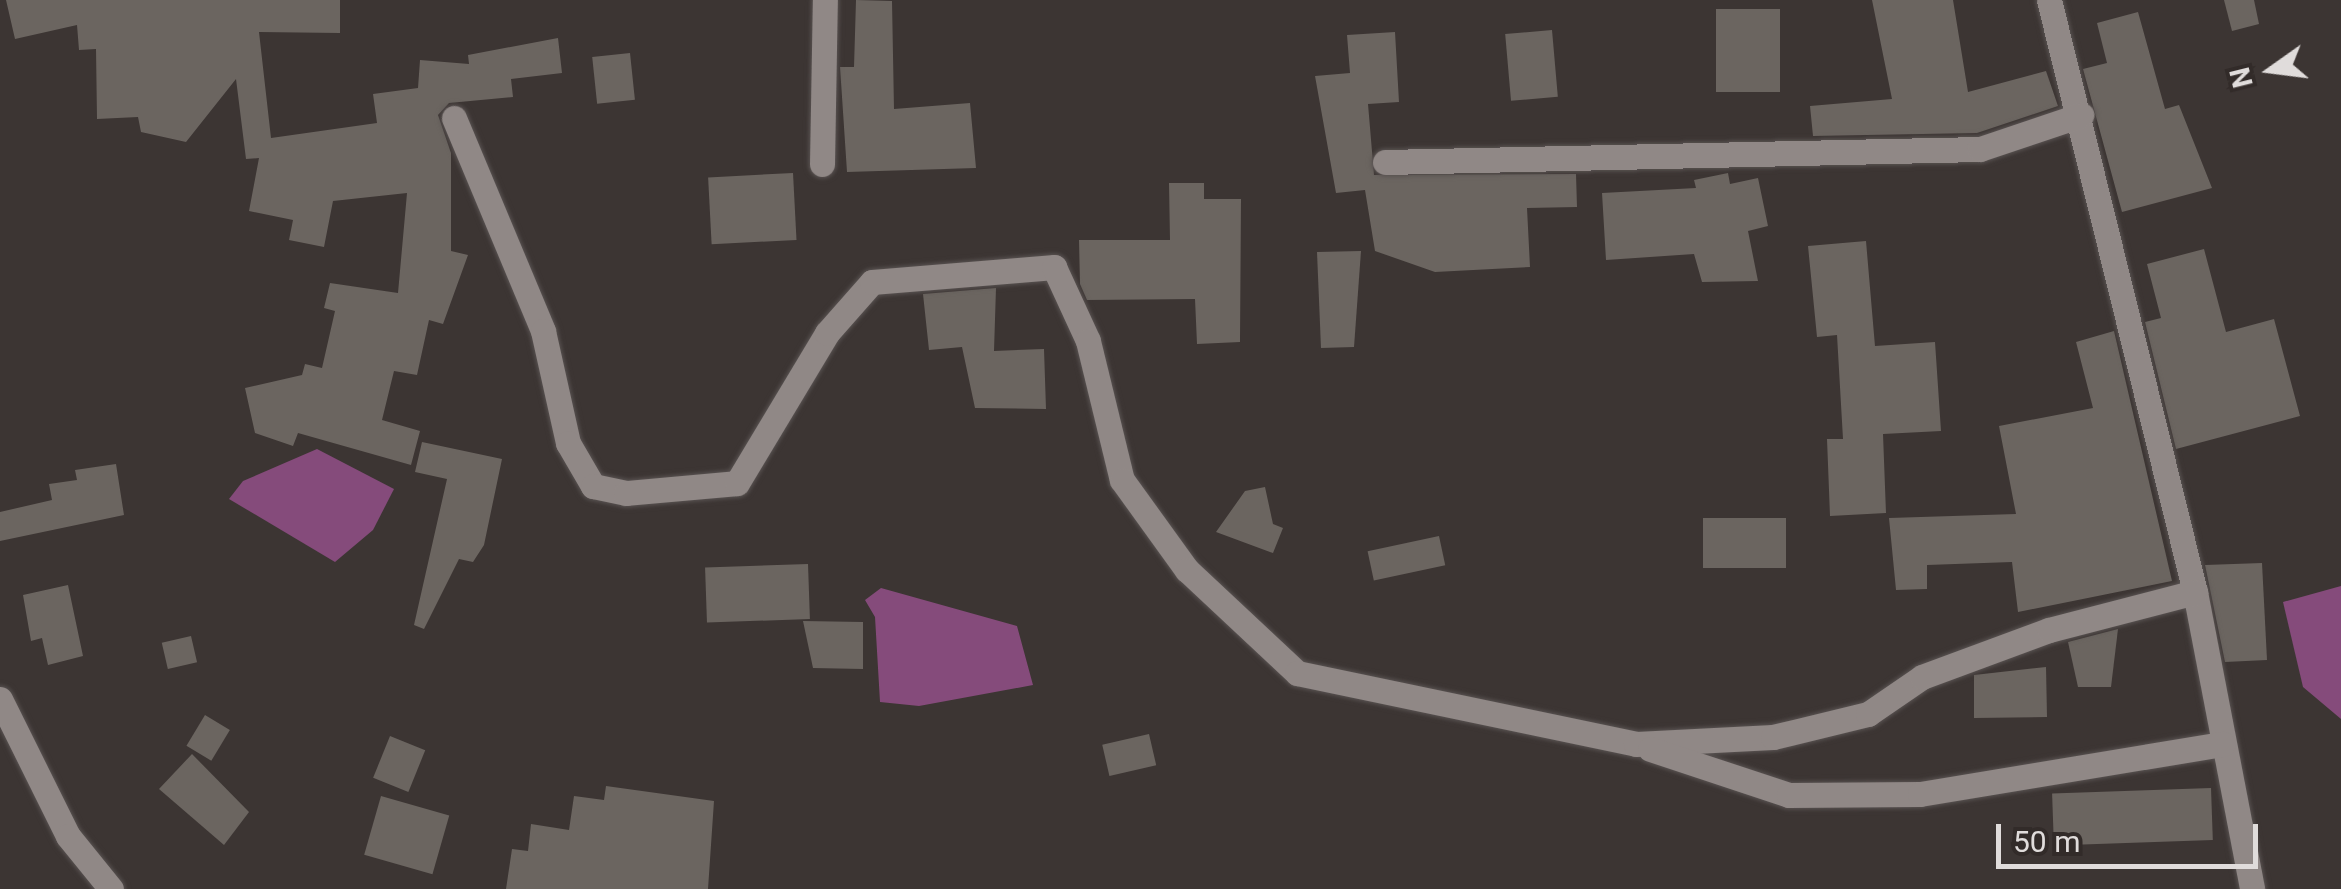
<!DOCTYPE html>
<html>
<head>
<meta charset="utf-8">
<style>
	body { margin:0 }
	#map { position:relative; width:2341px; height:889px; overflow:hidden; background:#3c3533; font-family:Roboto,sans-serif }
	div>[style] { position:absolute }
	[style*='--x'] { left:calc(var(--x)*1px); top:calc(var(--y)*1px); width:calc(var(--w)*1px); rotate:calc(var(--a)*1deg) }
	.water>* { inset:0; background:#854b7b }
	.building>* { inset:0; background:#6b6560; transform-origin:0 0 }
	.roads { filter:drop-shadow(0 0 2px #585251) drop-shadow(0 0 2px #585251) }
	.street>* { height:25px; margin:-12.5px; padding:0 12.5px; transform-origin:12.5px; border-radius:12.5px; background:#908886 }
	span { translate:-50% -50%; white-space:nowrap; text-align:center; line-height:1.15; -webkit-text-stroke:8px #322b29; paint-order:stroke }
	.north { position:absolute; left:2221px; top:20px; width:100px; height:100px; -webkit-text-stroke:8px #322b29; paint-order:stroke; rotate:256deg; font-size:28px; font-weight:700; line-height:40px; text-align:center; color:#e0dcdb }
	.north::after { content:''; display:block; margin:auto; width:35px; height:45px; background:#e0dcdb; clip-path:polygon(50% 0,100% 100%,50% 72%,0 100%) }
	.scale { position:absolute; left:1996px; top:824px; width:262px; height:45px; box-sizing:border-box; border:5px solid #e0dcdb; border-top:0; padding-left:12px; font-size:30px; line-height:35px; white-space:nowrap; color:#e0dcdb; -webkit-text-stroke:8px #322b29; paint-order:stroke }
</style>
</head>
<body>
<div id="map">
	<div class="water">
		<div style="clip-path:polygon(317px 449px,394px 489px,373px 530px,335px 562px,229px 499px,243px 481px)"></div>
		<div style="clip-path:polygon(2341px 586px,2341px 719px,2303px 687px,2283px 602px)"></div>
		<div style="clip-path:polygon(881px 588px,1017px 626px,1033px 685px,919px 706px,880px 702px,875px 617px,865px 600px)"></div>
	</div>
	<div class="building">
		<div style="clip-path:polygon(6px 0,340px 0,340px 33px,259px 32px,271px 138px,377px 123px,373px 94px,418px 88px,420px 60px,469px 64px,468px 55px,558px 38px,562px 73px,511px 79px,513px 97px,449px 103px,438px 115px,451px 153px,451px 251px,468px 255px,443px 324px,429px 320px,417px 375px,394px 371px,382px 420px,420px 431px,411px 465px,298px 433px,293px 446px,255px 433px,245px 388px,302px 375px,305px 364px,322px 368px,335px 311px,324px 308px,330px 283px,398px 293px,407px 193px,333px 201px,324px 247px,289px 240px,293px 220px,249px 211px,259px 158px,246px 159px,236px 79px,186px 142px,141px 132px,138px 117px,97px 119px,96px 49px,79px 50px,77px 25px,15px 39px)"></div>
		<div style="clip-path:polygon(856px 0,892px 1px,894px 109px,970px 103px,976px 168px,847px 172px,840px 67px,854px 67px)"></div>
		<div style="clip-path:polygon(1872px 0,1953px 0,1968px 92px,2046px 71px,2058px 106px,1977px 133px,1813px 136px,1810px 106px,1892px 99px)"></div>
		<div style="clip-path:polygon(2224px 0,2254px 0,2259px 24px,2232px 31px)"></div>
		<div style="left:1716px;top:9px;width:64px;height:83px"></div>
		<div style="clip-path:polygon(2138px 12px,2165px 109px,2179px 105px,2212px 188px,2122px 212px,2083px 69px,2107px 63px,2097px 23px)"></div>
		<div style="left:1552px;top:30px;width:67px;height:47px;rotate:85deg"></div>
		<div style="clip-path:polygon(1395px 32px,1399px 102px,1368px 104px,1374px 175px,1576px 174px,1577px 207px,1527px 208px,1530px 267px,1435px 272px,1375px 251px,1365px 190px,1336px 193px,1315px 76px,1350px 73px,1347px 35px)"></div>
		<div style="left:630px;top:53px;width:47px;height:38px;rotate:84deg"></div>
		<div style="left:793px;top:173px;width:67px;height:85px;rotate:87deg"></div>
		<div style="clip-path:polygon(1728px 173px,1730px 184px,1758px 178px,1768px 226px,1748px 231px,1758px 281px,1702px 282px,1694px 254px,1606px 260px,1602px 193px,1696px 188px,1694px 180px)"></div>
		<div style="clip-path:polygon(1169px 183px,1204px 183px,1204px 199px,1241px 199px,1240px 342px,1197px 344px,1195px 299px,1087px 300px,1080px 284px,1079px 240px,1170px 240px)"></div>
		<div style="clip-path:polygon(1866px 241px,1875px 346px,1935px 342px,1941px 431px,1883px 434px,1886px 513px,1830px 516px,1827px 439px,1843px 439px,1837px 335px,1817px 337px,1808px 246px)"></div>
		<div style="clip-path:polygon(2204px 249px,2226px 332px,2274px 319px,2300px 416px,2176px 449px,2145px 322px,2161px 318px,2147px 264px)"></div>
		<div style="clip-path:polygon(1361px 251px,1354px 347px,1321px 348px,1317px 252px)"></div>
		<div style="clip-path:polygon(996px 288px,994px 351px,1044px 349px,1046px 409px,975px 408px,962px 347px,929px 350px,923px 294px)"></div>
		<div style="clip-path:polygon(2114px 331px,2172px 581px,2018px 612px,2012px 562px,1927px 565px,1927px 589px,1896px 590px,1889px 518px,2016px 514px,1999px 426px,2093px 408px,2076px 342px)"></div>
		<div style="clip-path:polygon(422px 442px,502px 459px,484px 545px,473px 562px,459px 559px,424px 629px,414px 625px,447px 479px,415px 472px)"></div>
		<div style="clip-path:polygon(116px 464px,124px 515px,0 541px,0 512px,52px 500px,49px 484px,77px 480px,75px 470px)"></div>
		<div style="clip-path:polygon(1265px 487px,1273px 524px,1283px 528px,1273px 553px,1216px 532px,1245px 491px)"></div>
		<div style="left:1703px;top:518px;width:83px;height:50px"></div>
		<div style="left:1439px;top:536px;width:30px;height:73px;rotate:78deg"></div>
		<div style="clip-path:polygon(2262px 563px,2267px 660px,2225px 662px,2205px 565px)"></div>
		<div style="left:808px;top:564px;width:55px;height:103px;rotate:88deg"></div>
		<div style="clip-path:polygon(68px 585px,83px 656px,48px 665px,42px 638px,31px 641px,23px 595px)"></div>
		<div style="clip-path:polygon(803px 621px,863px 622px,863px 669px,813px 668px)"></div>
		<div style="clip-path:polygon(2118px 629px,2111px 687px,2078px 687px,2068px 642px)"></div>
		<div style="left:191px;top:636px;width:27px;height:30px;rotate:77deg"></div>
		<div style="clip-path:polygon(2046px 667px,2047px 717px,1974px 718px,1974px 675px)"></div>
		<div style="left:205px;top:715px;width:29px;height:36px;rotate:31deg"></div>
		<div style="left:1149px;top:734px;width:32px;height:48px;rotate:77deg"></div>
		<div style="left:390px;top:736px;width:38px;height:45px;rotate:22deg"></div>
		<div style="clip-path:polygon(192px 754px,249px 812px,224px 845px,159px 789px)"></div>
		<div style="clip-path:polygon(606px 786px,714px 801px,708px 889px,506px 889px,512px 849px,528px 851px,531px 824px,569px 830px,574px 796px,604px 800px)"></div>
		<div style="left:2211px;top:788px;width:52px;height:159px;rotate:88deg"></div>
		<div style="left:381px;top:796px;width:71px;height:61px;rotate:16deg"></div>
	</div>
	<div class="roads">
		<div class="street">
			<div style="--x:2049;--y:0;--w:610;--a:76.15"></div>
			<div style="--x:2195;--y:592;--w:302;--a:79.1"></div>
			<div style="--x:454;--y:118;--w:231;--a:67.3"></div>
			<div style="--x:543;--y:331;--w:115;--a:77.4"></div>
			<div style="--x:568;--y:443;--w:50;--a:59.8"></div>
			<div style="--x:593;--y:486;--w:34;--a:12"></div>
			<div style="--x:626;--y:493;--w:111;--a:-5.1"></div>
			<div style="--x:737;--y:483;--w:175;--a:-59"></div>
			<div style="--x:827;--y:333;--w:68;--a:-48.6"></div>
			<div style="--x:872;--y:282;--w:183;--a:-4.7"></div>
			<div style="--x:1054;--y:267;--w:81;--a:65.3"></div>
			<div style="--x:1088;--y:341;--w:143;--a:76.3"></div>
			<div style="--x:1122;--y:480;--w:111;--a:54.2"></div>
			<div style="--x:1187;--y:570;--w:151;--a:43.1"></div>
			<div style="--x:1297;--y:673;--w:346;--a:11.8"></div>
			<div style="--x:1636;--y:744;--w:137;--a:-2.9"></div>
			<div style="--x:1773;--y:737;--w:98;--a:-13.6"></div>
			<div style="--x:1868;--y:714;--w:65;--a:-34.4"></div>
			<div style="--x:1922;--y:677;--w:135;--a:-20.3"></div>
			<div style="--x:2049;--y:630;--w:151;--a:-14.6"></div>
			<div style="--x:1385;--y:162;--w:595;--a:-1.25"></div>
			<div style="--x:1980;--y:149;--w:107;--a:-18.6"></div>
			<div style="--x:822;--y:164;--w:164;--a:-89"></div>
			<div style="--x:0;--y:699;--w:153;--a:63.6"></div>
			<div style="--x:68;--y:836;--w:68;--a:50.9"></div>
			<div style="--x:1650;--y:749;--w:146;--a:18.3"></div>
			<div style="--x:1789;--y:795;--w:131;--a:-0.4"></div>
			<div style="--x:1920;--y:794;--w:307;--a:-9.4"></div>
		</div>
	</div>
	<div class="north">N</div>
	<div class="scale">50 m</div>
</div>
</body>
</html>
